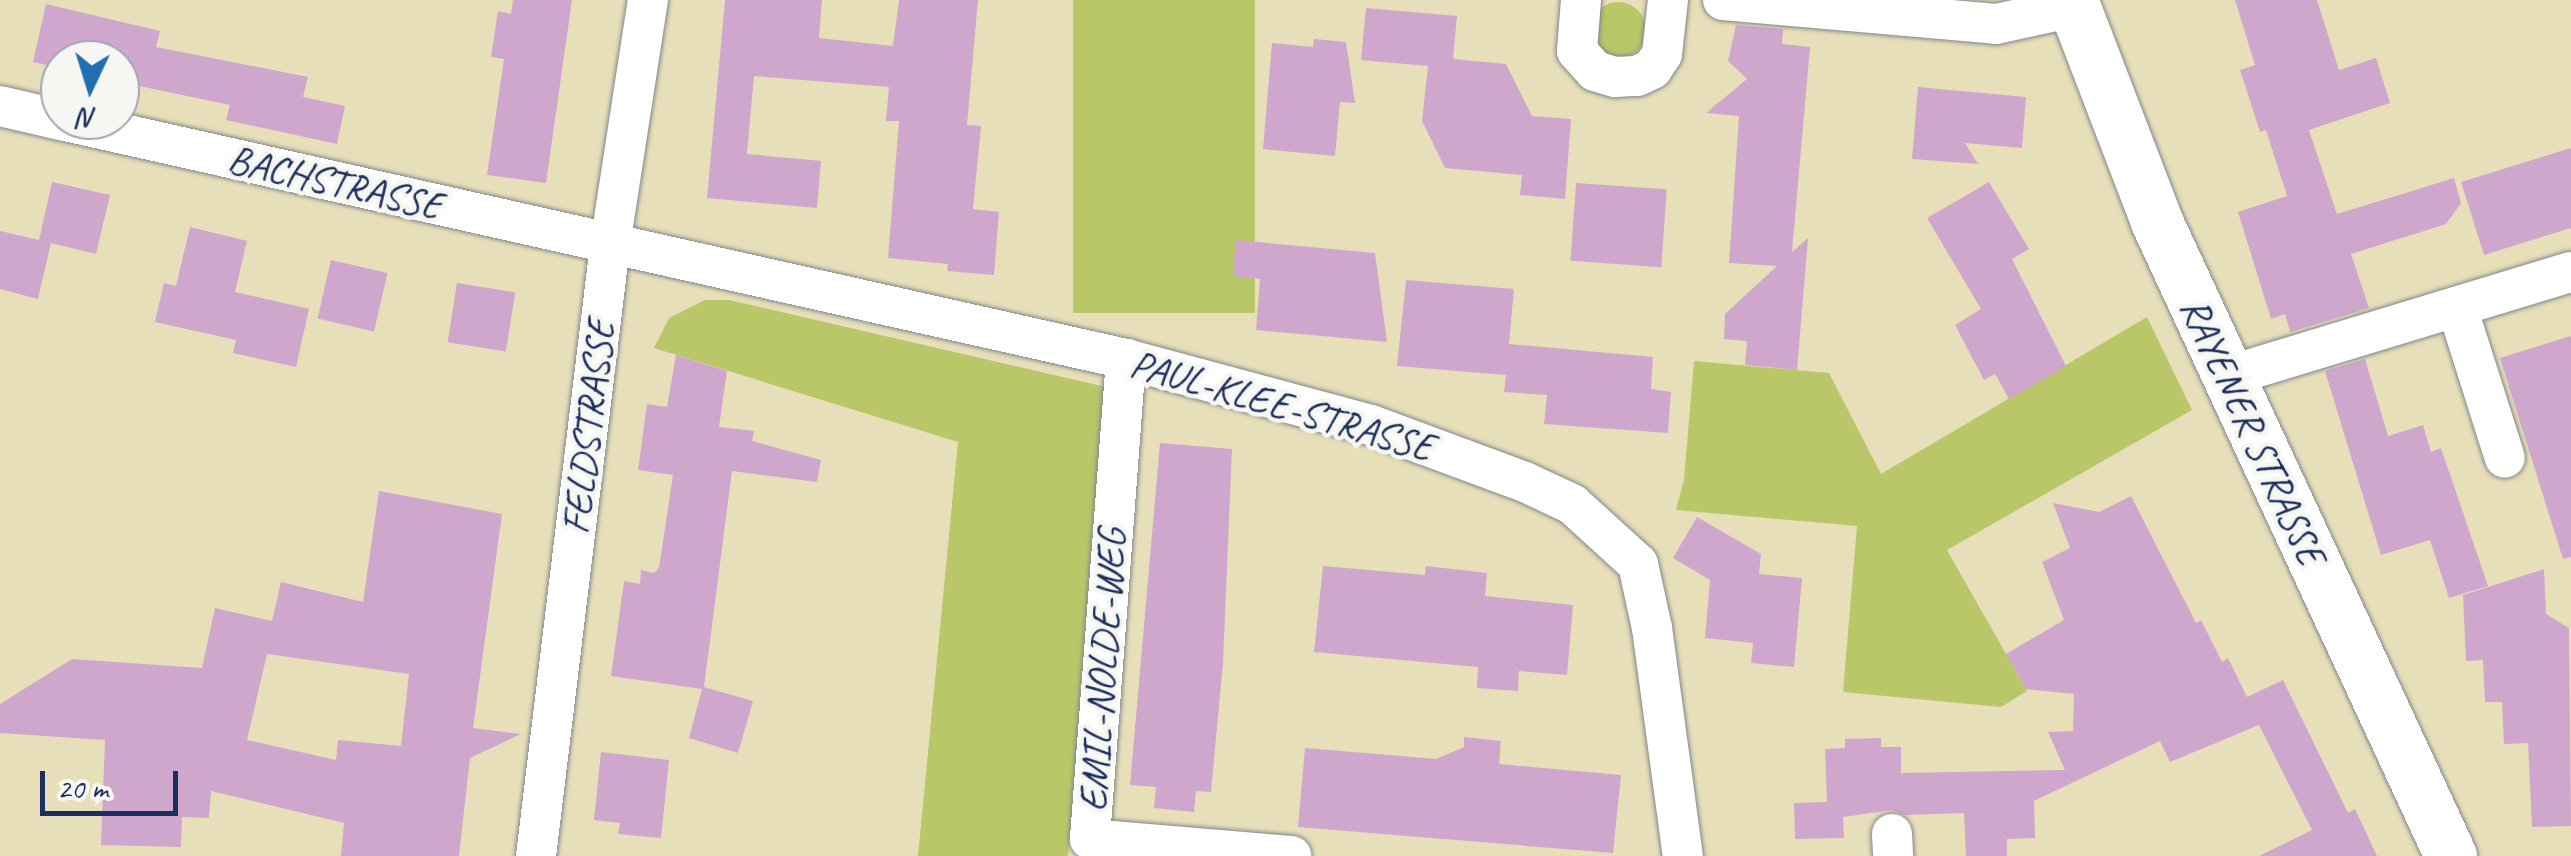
<!DOCTYPE html>
<html>
<head>
<meta charset="utf-8">
<style>
	body { margin:0 }
	#map { position:relative; width:2571px; height:856px; overflow:hidden; background:#e7dfb9; font-family:Caveat,sans-serif }
	div>[style] { position:absolute }
	[style*='--x'] { left:calc(var(--x)*1px); top:calc(var(--y)*1px); width:calc(var(--w)*1px); rotate:calc(var(--a)*1deg) }
	.green>* { inset:0; background:#b9c769; transform-origin:0 0 }
	.round { border-radius:50% }
	.building>* { inset:0; background:#cfa7cd; transform-origin:0 0 }
	.roads { filter:drop-shadow(0 0 2px #81878c) drop-shadow(0 0 2px #81878c) }
	.minor>* { height:40px; margin:-20px; padding:0 20px; transform-origin:20px; border-radius:20px; background:#fff }
	.tertiary>* { height:52px; margin:-26px; padding:0 26px; transform-origin:26px; border-radius:26px; background:#fff }
	span { translate:-50% -50%; white-space:nowrap; text-align:center; line-height:1.15; -webkit-text-stroke:9px #f6f6f2; paint-order:stroke }
	.street-label { font-size:40px; color:#1b2f5e }
	.north { position:absolute; left:40px; top:40px; width:100px; height:100px; box-sizing:border-box; background:#f6f6f2; border:2px solid #9ea6b7; border-radius:50%; rotate:184deg; font-size:28px; font-weight:700; line-height:40px; text-align:center; color:#1b2f5e }
	.north::after { content:''; display:block; margin:auto; width:35px; height:45px; background:#1f6fb2; clip-path:polygon(50% 0,100% 100%,50% 72%,0 100%) }
	.scale { position:absolute; left:40px; top:771px; width:138px; height:45px; box-sizing:border-box; border:5px solid #1b2f5e; border-top:0; padding-left:12px; font-size:30px; line-height:35px; white-space:nowrap; color:#1b2f5e; -webkit-text-stroke:8px #f6f6f2; paint-order:stroke }
</style>
</head>
<body>
<div id="map">
	<div class="green">
		<div style="left:1073px;top:0;width:182px;height:313px"></div>
		<div class="round" style="left:1590px;top:2px;width:56px;height:56px"></div>
		<div style="clip-path:polygon(705px 300px,729px 300px,1110px 388px,1068px 856px,918px 856px,958px 442px,654px 348px,669px 318px)"></div>
		<div style="clip-path:polygon(2147px 317px,2192px 410px,1947px 550px,2027px 691px,2001px 707px,1843px 692px,1857px 526px,1676px 510px,1684px 480px,1694px 361px,1829px 373px,1881px 474px)"></div>
	</div>
	<div class="building">
		<div style="clip-path:polygon(513px 0,572px 0,546px 183px,487px 175px,504px 59px,491px 57px,498px 11px,511px 14px)"></div>
		<div style="clip-path:polygon(725px 0,822px 0,819px 38px,893px 46px,899px 0,978px 0,967px 125px,981px 126px,973px 209px,999px 212px,994px 275px,947px 271px,948px 264px,888px 258px,899px 121px,886px 121px,889px 87px,754px 76px,747px 154px,821px 161px,817px 208px,707px 198px)"></div>
		<div style="clip-path:polygon(2235px 0,2317px 0,2339px 70px,2376px 58px,2390px 103px,2309px 130px,2337px 214px,2454px 178px,2461px 203px,2446px 224px,2351px 254px,2369px 308px,2290px 332px,2285px 314px,2271px 319px,2238px 212px,2287px 196px,2266px 130px,2260px 132px,2240px 70px,2255px 65px)"></div>
		<div style="clip-path:polygon(46px 4px,160px 31px,156px 47px,308px 77px,303px 97px,345px 106px,337px 144px,226px 120px,230px 105px,120px 82px,120px 60px,60px 60px,60px 68px,33px 62px)"></div>
		<div style="clip-path:polygon(1366px 8px,1457px 16px,1453px 59px,1506px 64px,1532px 116px,1571px 119px,1565px 199px,1520px 195px,1522px 175px,1445px 168px,1422px 121px,1428px 66px,1361px 60px)"></div>
		<div style="clip-path:polygon(1736px 25px,1783px 29px,1782px 44px,1810px 47px,1792px 252px,1808px 238px,1797px 370px,1745px 365px,1747px 341px,1724px 339px,1725px 314px,1777px 266px,1729px 263px,1739px 116px,1706px 113px,1747px 79px,1728px 61px)"></div>
		<div style="clip-path:polygon(1314px 39px,1346px 42px,1355px 103px,1340px 102px,1335px 156px,1263px 149px,1272px 43px,1313px 47px)"></div>
		<div style="clip-path:polygon(1918px 87px,2026px 97px,2022px 148px,1965px 143px,1978px 164px,1912px 159px)"></div>
		<div style="clip-path:polygon(2571px 148px,2571px 228px,2484px 255px,2461px 182px)"></div>
		<div style="clip-path:polygon(52px 182px,110px 195px,96px 254px,51px 243px,38px 299px,0 289px,0 231px,39px 240px)"></div>
		<div style="clip-path:polygon(1989px 182px,2029px 249px,2012px 259px,2066px 366px,2009px 399px,1995px 374px,1984px 380px,1955px 325px,1981px 309px,1927px 218px)"></div>
		<div style="left:1576px;top:183px;width:91px;height:78px;rotate:4deg"></div>
		<div style="clip-path:polygon(190px 227px,247px 241px,235px 292px,309px 309px,296px 367px,233px 353px,236px 340px,155px 322px,164px 283px,176px 286px)"></div>
		<div style="clip-path:polygon(1236px 240px,1375px 253px,1387px 342px,1256px 330px,1260px 279px,1233px 276px)"></div>
		<div style="left:331px;top:260px;width:58px;height:60px;rotate:13deg"></div>
		<div style="clip-path:polygon(1406px 280px,1514px 289px,1509px 344px,1653px 357px,1651px 389px,1671px 392px,1668px 433px,1544px 424px,1547px 395px,1504px 392px,1506px 375px,1397px 366px)"></div>
		<div style="left:457px;top:283px;width:59px;height:60px;rotate:9deg"></div>
		<div style="clip-path:polygon(2571px 336px,2571px 557px,2563px 559px,2500px 358px)"></div>
		<div style="clip-path:polygon(676px 355px,727px 371px,719px 427px,754px 431px,752px 441px,821px 460px,817px 482px,732px 471px,704px 687px,753px 701px,738px 753px,689px 738px,702px 689px,611px 676px,624px 581px,640px 584px,641px 570px,654px 573px,659px 568px,673px 475px,638px 470px,647px 404px,667px 407px)"></div>
		<div style="clip-path:polygon(2365px 359px,2388px 436px,2423px 425px,2431px 452px,2441px 448px,2488px 586px,2449px 598px,2430px 540px,2381px 555px,2325px 371px)"></div>
		<div style="clip-path:polygon(1160px 443px,1232px 449px,1223px 663px,1211px 792px,1196px 791px,1194px 812px,1154px 808px,1156px 787px,1130px 785px)"></div>
		<div style="clip-path:polygon(evenodd,379px 491px,502px 514px,473px 728px,521px 734px,470px 758px,459px 856px,341px 856px,344px 823px,211px 791px,209px 818px,182px 817px,181px 847px,101px 845px,105px 740px,0 733px,0 704px,72px 659px,202px 668px,215px 608px,272px 621px,281px 582px,363px 602px,379px 491px,267px 654px,409px 674px,401px 746px,338px 740px,336px 760px,247px 740px,267px 654px)"></div>
		<div style="clip-path:polygon(2131px 496px,2196px 623px,2201px 620px,2222px 662px,2228px 658px,2247px 697px,2283px 680px,2348px 813px,2355px 809px,2377px 856px,2259px 856px,2312px 830px,2259px 725px,2170px 762px,2160px 741px,2034px 801px,2035px 838px,2007px 839px,2007px 856px,1966px 856px,1964px 813px,1905px 815px,1892px 810px,1843px 817px,1844px 838px,1795px 839px,1794px 803px,1827px 802px,1825px 749px,1845px 748px,1845px 739px,1881px 738px,1881px 747px,1901px 747px,1901px 773px,2065px 770px,2048px 732px,2073px 731px,2074px 694px,2026px 689px,2006px 654px,2064px 620px,2042px 562px,2070px 548px,2053px 503px,2099px 512px)"></div>
		<div style="clip-path:polygon(1697px 517px,1761px 554px,1759px 574px,1802px 578px,1794px 667px,1751px 663px,1753px 643px,1705px 638px,1710px 580px,1673px 558px)"></div>
		<div style="clip-path:polygon(1323px 566px,1425px 575px,1426px 566px,1487px 573px,1485px 596px,1573px 605px,1567px 675px,1519px 671px,1518px 691px,1477px 688px,1478px 667px,1314px 652px)"></div>
		<div style="clip-path:polygon(2544px 569px,2546px 614px,2569px 628px,2571px 826px,2532px 827px,2528px 743px,2504px 744px,2502px 702px,2485px 702px,2483px 660px,2466px 661px,2463px 595px)"></div>
		<div style="clip-path:polygon(1464px 737px,1501px 741px,1499px 764px,1621px 775px,1613px 853px,1298px 827px,1305px 748px,1436px 759px,1464px 747px)"></div>
		<div style="clip-path:polygon(601px 752px,669px 760px,661px 838px,618px 834px,620px 823px,594px 820px)"></div>
	</div>
	<div class="roads">
		<div class="minor">
			<div style="--x:1581;--y:0;--w:51;--a:94.5"></div>
			<div style="--x:1577;--y:51;--w:27;--a:48"></div>
			<div style="--x:1595;--y:71;--w:21;--a:17"></div>
			<div style="--x:1615;--y:77;--w:22;--a:-3"></div>
			<div style="--x:1637;--y:76;--w:17;--a:-25"></div>
			<div style="--x:1652;--y:69;--w:18;--a:-56"></div>
			<div style="--x:1662;--y:54;--w:54;--a:-83.7"></div>
			<div style="--x:1723;--y:0;--w:274;--a:5"></div>
			<div style="--x:1996;--y:24;--w:80;--a:-12.3"></div>
			<div style="--x:0;--y:106;--w:62;--a:13.1"></div>
			<div style="--x:61;--y:120;--w:1091;--a:12.65"></div>
			<div style="--x:1126;--y:359;--w:254;--a:15.1"></div>
			<div style="--x:1371;--y:425;--w:164;--a:20.3"></div>
			<div style="--x:1525;--y:482;--w:52;--a:25.1"></div>
			<div style="--x:1572;--y:504;--w:89;--a:42.3"></div>
			<div style="--x:1638;--y:564;--w:66;--a:77.7"></div>
			<div style="--x:1652;--y:628;--w:230;--a:82.3"></div>
			<div style="--x:2457;--y:307;--w:158;--a:72.4"></div>
			<div style="--x:1126;--y:359;--w:481;--a:94.3"></div>
			<div style="--x:1090;--y:839;--w:202;--a:4.8"></div>
			<div style="--x:2228;--y:376;--w:358;--a:-16.9"></div>
			<div style="--x:1892;--y:834;--w:22;--a:87"></div>
			<div style="--x:536;--y:856;--w:615;--a:-83.09"></div>
			<div style="--x:610;--y:245;--w:248;--a:-81.2"></div>
		</div>
		<div class="tertiary">
			<div style="--x:2072;--y:0;--w:238;--a:69"></div>
			<div style="--x:2157;--y:222;--w:699;--a:65.12"></div>
		</div>
	</div>
	<div class="street-label">
		<span style="left:335px;top:182px;rotate:13deg">BACHSTRASSE</span>
		<span style="left:1282px;top:405px;rotate:16deg">PAUL-KLEE-STRASSE</span>
		<span style="left:588px;top:427px;rotate:-83deg">FELDSTRASSE</span>
		<span style="left:2253px;top:431px;rotate:65deg">RAYENER STRASSE</span>
		<span style="left:1102px;top:670px;rotate:-86deg">EMIL-NOLDE-WEG</span>
	</div>
	<div class="north">N</div>
	<div class="scale">20 m</div>
</div>
</body>
</html>
